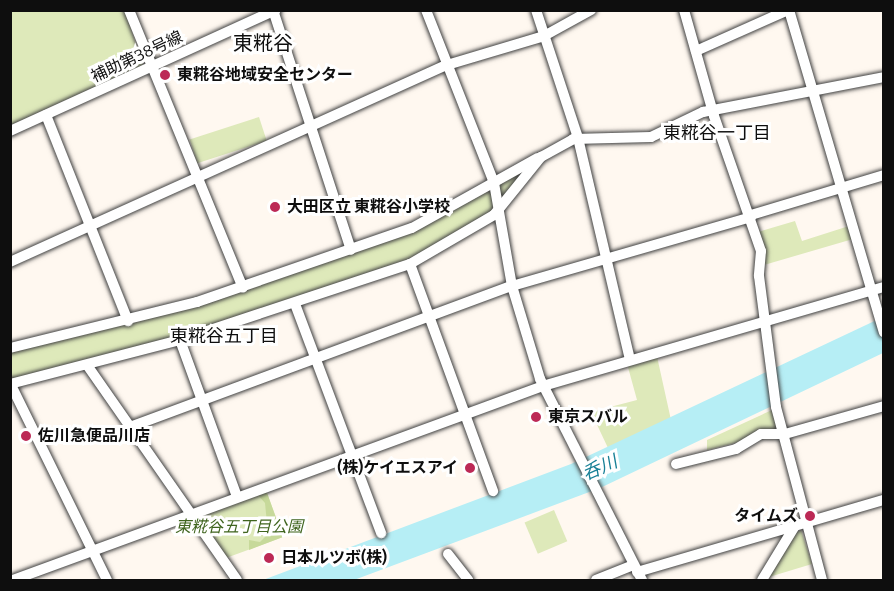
<!DOCTYPE html>
<html>
<head>
<meta charset="utf-8">
<style>
	body { margin:0 }
	#map { position:relative; width:894px; height:591px; overflow:hidden; background:#fff8f0; font-family:Bitter,"Noto Sans JP",serif }
	div>[style] { position:absolute }
	[style*='--x'] { left:calc(var(--x)*1px); top:calc(var(--y)*1px); width:calc(var(--w)*1px); rotate:calc(var(--a)*1deg) }
	.green>* { inset:0; background:#dee9ba; transform-origin:0 0 }
	.forest>* { inset:0; background:#c7d99a }
	.water>* { inset:0; background:#b6eef5 }
	.roads { filter:drop-shadow(0 0 2px #414141) drop-shadow(0 0 2px #414141) }
	.minor>* { height:10px; margin:-5px; padding:0 5px; transform-origin:5px; border-radius:5px; background:#fff }
	.dots>* { width:16px; height:16px; translate:-50% -50%; box-sizing:border-box; border:3px solid #fff; border-radius:50% }
	span { translate:-50% -50%; white-space:nowrap; text-align:center; line-height:1.15; -webkit-text-stroke:6px #fff; paint-order:stroke }
	.street-label { font-size:16px; color:#0e0e0e }
	.poi-label { font-size:16px; color:#0e0e0e; font-weight:700 }
	.left { translate:0 -50%; text-align:left }
	.right { translate:-100% -50%; text-align:right }
	.park-label { font-size:16px; color:#40651f; font-style:italic }
	.neighbourhood-label { font-size:18px; color:#0e0e0e }
	.water-label { font-size:18px; color:#198197; font-style:italic }
	.quarter-label { font-size:20px; color:#0e0e0e }
	.frame { position:absolute; inset:0; border:12px solid #0e0e0e; pointer-events:none }
</style>
</head>
<body>
<div id="map">
	<div class="green">
		<div style="clip-path:polygon(10px 11px,125px 11px,143px 65px,11px 125px)"></div>
		<div style="left:259px;top:117px;width:25px;height:73px;rotate:72deg"></div>
		<div style="clip-path:polygon(533px 162px,498px 208px,435px 250px,273px 309px,11px 382px,11px 350px,359px 250px)"></div>
		<div style="clip-path:polygon(795px 221px,802px 241px,849px 226px,853px 239px,764px 265px,758px 232px)"></div>
		<div style="clip-path:polygon(656px 352px,671px 420px,608px 448px,591px 412px,637px 400px,626px 360px)"></div>
		<div style="clip-path:polygon(772px 410px,779px 432px,707px 450px,707px 440px)"></div>
		<div style="clip-path:polygon(266px 490px,283px 537px,226px 558px,200px 522px,203px 514px)"></div>
		<div style="left:554px;top:510px;width:34px;height:32px;rotate:67deg"></div>
		<div style="clip-path:polygon(801px 530px,812px 564px,769px 577px,797px 532px)"></div>
	</div>
	<div class="forest">
		<div style="clip-path:polygon(266px 490px,283px 537px,249px 550px,249px 540px,260px 542px,268px 534px,265px 503px,257px 494px)"></div>
	</div>
	<div class="water">
		<div style="clip-path:polygon(883px 317px,883px 353px,600px 488px,354px 580px,263px 580px,571px 464px)"></div>
	</div>
	<div class="roads">
		<div class="minor">
			<div style="--x:129;--y:10;--w:300;--a:67.7"></div>
			<div style="--x:273;--y:10;--w:252;--a:72"></div>
			<div style="--x:426;--y:10;--w:186;--a:68.5"></div>
			<div style="--x:494;--y:183;--w:105;--a:80.1"></div>
			<div style="--x:512;--y:286;--w:97;--a:73.2"></div>
			<div style="--x:540;--y:379;--w:225;--a:63.1"></div>
			<div style="--x:536;--y:10;--w:135;--a:71.8"></div>
			<div style="--x:578;--y:138;--w:227;--a:76.8"></div>
			<div style="--x:684;--y:10;--w:110;--a:74.2"></div>
			<div style="--x:714;--y:116;--w:143;--a:70.8"></div>
			<div style="--x:761;--y:251;--w:25;--a:95"></div>
			<div style="--x:759;--y:276;--w:132;--a:82.6"></div>
			<div style="--x:776;--y:407;--w:179;--a:75.1"></div>
			<div style="--x:789;--y:10;--w:336;--a:73.6"></div>
			<div style="--x:696;--y:51;--w:101;--a:-24"></div>
			<div style="--x:46;--y:115;--w:222;--a:68.3"></div>
			<div style="--x:10;--y:131;--w:292;--a:-24.5"></div>
			<div style="--x:751;--y:215;--w:139;--a:-16.7"></div>
			<div style="--x:10;--y:262;--w:479;--a:-24.3"></div>
			<div style="--x:447;--y:65;--w:101;--a:-16.6"></div>
			<div style="--x:544;--y:36;--w:54;--a:-29"></div>
			<div style="--x:410;--y:264;--w:242;--a:69.9"></div>
			<div style="--x:295;--y:304;--w:245;--a:69.4"></div>
			<div style="--x:180;--y:340;--w:167;--a:70"></div>
			<div style="--x:10;--y:348;--w:193;--a:-13.8"></div>
			<div style="--x:197;--y:302;--w:227;--a:-19"></div>
			<div style="--x:412;--y:228;--w:144;--a:-29.1"></div>
			<div style="--x:87;--y:365;--w:262;--a:55.1"></div>
			<div style="--x:10;--y:383;--w:220;--a:63.8"></div>
			<div style="--x:10;--y:384;--w:176;--a:-14.5"></div>
			<div style="--x:180;--y:340;--w:242;--a:-18.3"></div>
			<div style="--x:410;--y:264;--w:97;--a:-30.3"></div>
			<div style="--x:494;--y:215;--w:75;--a:-51"></div>
			<div style="--x:541;--y:157;--w:37;--a:-29"></div>
			<div style="--x:573;--y:139;--w:78;--a:-1.5"></div>
			<div style="--x:651;--y:137;--w:58;--a:-25.7"></div>
			<div style="--x:703;--y:112;--w:184;--a:-10.9"></div>
			<div style="--x:130;--y:427;--w:407;--a:-20.3"></div>
			<div style="--x:512;--y:286;--w:249;--a:-16.1"></div>
			<div style="--x:676;--y:464;--w:62;--a:-14"></div>
			<div style="--x:736;--y:449;--w:29;--a:-31"></div>
			<div style="--x:761;--y:434;--w:24;--a:0"></div>
			<div style="--x:785;--y:434;--w:103;--a:-15.8"></div>
			<div style="--x:448;--y:554;--w:33;--a:52"></div>
			<div style="--x:637;--y:572;--w:257;--a:-16.3"></div>
			<div style="--x:13;--y:580;--w:564;--a:-20.1"></div>
			<div style="--x:543;--y:386;--w:355;--a:-16.2"></div>
			<div style="--x:596;--y:580;--w:40;--a:-22"></div>
			<div style="--x:762;--y:580;--w:63;--a:-58.6"></div>
		</div>
	</div>
	<div class="dots">
		<div style="left:165px;top:75px;background:#bc2956"></div>
		<div style="left:275px;top:207px;background:#bc2956"></div>
		<div style="left:536px;top:417px;background:#bc2956"></div>
		<div style="left:26px;top:436px;background:#bc2956"></div>
		<div style="left:470px;top:468px;background:#bc2956"></div>
		<div style="left:810px;top:516px;background:#bc2956"></div>
		<div style="left:269px;top:558px;background:#bc2956"></div>
	</div>
	<div class="street-label">
		<span style="left:137px;top:57px;rotate:-25deg">補助第38号線</span>
	</div>
	<div class="poi-label">
		<span class="left" style="left:177px;top:75px">東糀谷地域安全センター</span>
		<span class="left" style="left:287px;top:207px">大田区立 東糀谷小学校</span>
		<span class="left" style="left:548px;top:417px">東京スバル</span>
		<span class="left" style="left:38px;top:436px">佐川急便品川店</span>
		<span class="right" style="left:458px;top:468px">(株)ケイエスアイ</span>
		<span class="right" style="left:798px;top:516px">タイムズ</span>
		<span class="left" style="left:281px;top:558px">日本ルツボ(株)</span>
	</div>
	<div class="park-label">
		<span style="left:239px;top:527px">東糀谷五丁目公園</span>
	</div>
	<div class="neighbourhood-label">
		<span style="left:717px;top:133px">東糀谷一丁目</span>
		<span style="left:224px;top:336px">東糀谷五丁目</span>
	</div>
	<div class="water-label">
		<span style="left:600px;top:468px;rotate:-24deg">呑川</span>
	</div>
	<div class="quarter-label">
		<span style="left:263px;top:43px">東糀谷</span>
	</div>
	<div class="frame"></div>
</div>
</body>
</html>
